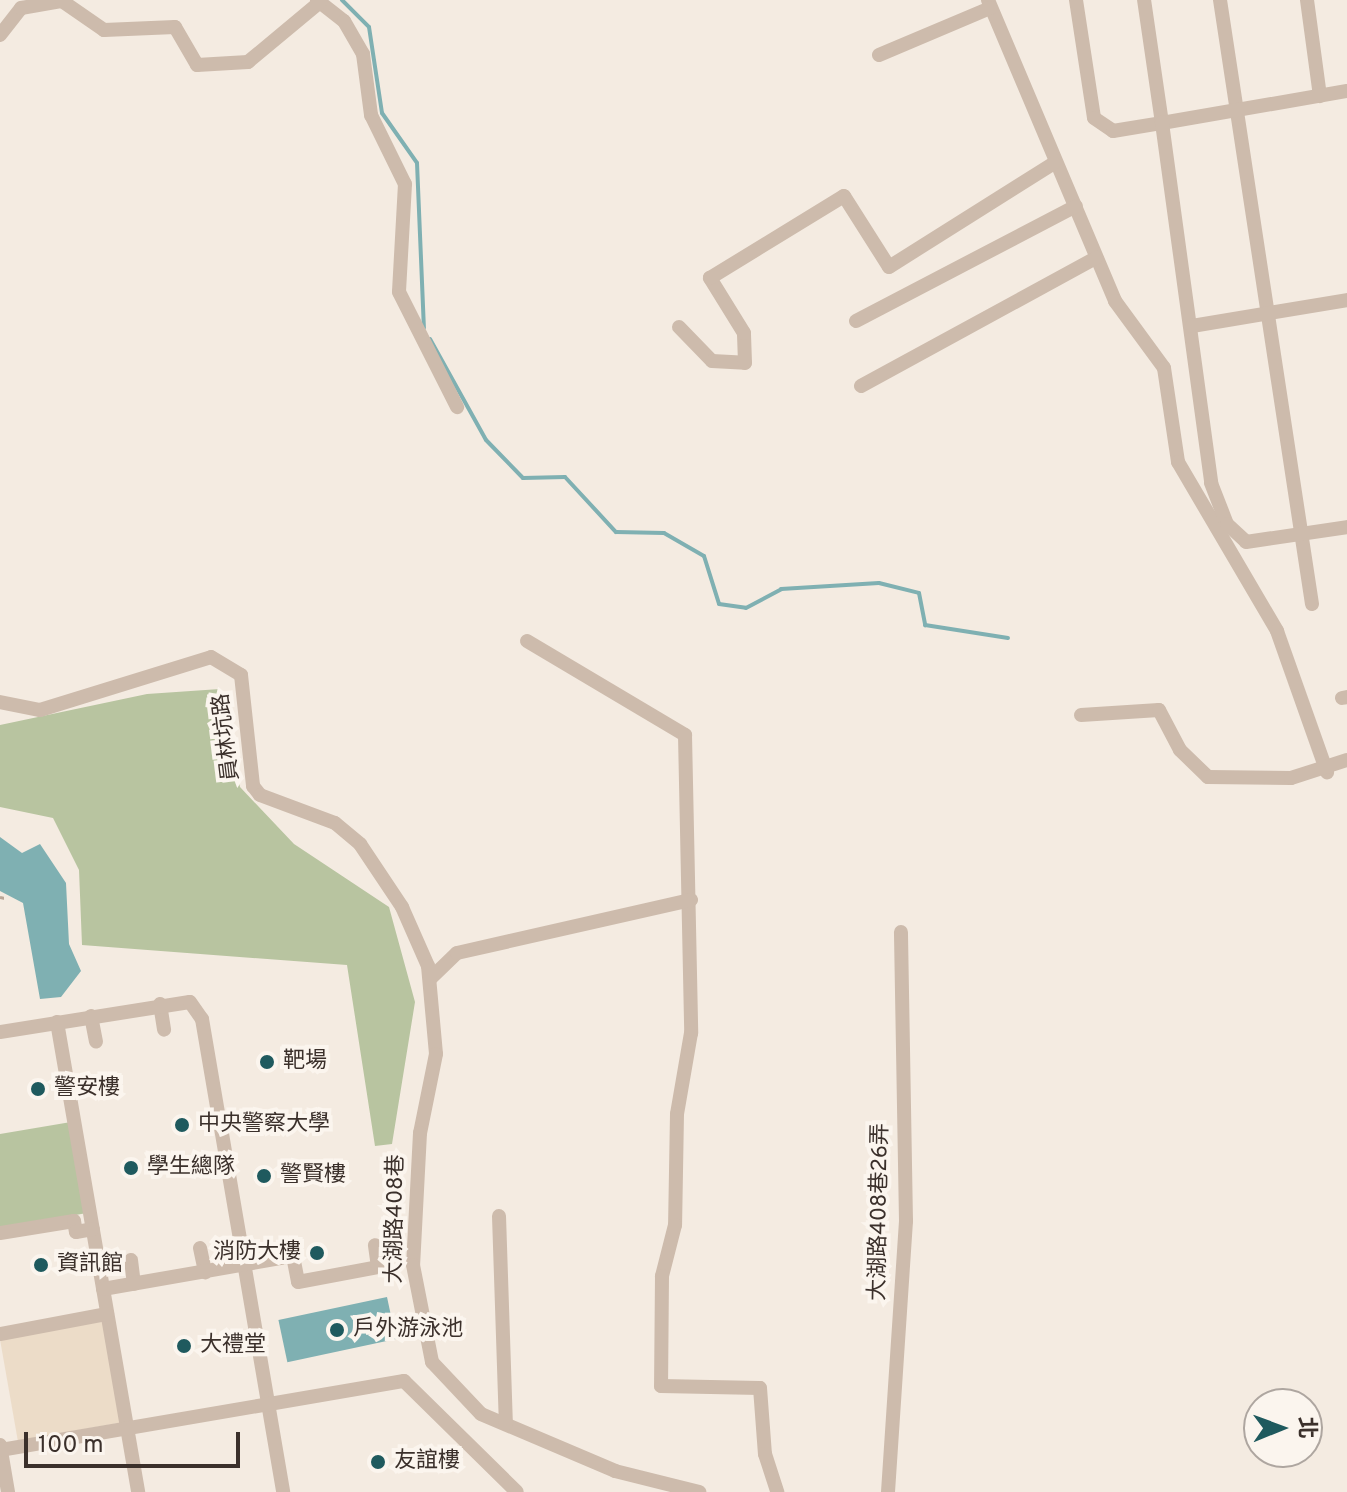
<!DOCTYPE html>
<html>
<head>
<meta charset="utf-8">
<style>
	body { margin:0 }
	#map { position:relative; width:1347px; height:1492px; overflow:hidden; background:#f4ebe1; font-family:Overpass,"Noto Sans TC",sans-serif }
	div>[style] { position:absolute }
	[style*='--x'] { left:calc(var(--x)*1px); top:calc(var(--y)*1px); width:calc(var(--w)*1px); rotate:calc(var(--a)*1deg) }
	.green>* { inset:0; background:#b8c4a0 }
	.plaza>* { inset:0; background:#ecdcc8; transform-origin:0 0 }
	.water>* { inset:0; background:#7fb0b2; transform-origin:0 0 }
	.stream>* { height:4px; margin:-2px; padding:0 2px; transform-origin:2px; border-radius:2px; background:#7fb0b2 }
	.path>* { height:3px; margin-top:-1.5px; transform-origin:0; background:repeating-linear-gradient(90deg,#b9a596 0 4px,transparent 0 8px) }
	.minor>* { height:14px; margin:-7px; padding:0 7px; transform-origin:7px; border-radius:7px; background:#cdbbac }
	.dots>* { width:22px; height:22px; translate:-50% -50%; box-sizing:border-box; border:4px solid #fbf5ee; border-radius:50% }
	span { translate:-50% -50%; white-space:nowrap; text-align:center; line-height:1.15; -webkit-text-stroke:8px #fbf5ee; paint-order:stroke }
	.street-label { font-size:22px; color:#3b302b }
	.poi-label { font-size:22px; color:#3b302b }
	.left { translate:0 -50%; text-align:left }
	.right { translate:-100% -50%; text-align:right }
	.north { position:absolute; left:1243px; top:1388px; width:80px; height:80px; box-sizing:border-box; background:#fbf5ee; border:2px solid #aea6a0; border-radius:50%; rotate:89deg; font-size:22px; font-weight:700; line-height:32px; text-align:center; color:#3b302b }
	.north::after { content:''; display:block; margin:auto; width:28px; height:36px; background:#1f5a5e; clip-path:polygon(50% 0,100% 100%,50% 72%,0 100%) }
	.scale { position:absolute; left:24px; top:1432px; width:216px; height:36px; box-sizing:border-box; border:4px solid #3b302b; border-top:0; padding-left:10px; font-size:24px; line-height:28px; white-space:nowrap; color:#3b302b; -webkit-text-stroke:6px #fbf5ee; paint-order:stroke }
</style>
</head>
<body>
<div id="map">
	<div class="green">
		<div style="clip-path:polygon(220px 689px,240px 787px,294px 844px,389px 907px,415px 1002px,392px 1144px,375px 1146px,347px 965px,82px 945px,79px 870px,53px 818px,0 807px,0 725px,147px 694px)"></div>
		<div style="clip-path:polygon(71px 1122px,87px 1213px,0 1228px,0 1134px)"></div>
	</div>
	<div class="plaza">
		<div style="left:103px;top:1319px;width:105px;height:105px;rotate:80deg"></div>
	</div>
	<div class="water">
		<div style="clip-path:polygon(0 837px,22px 853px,40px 844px,66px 883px,69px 944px,81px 971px,61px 997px,40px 999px,23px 903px,0 891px)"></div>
		<div style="left:387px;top:1297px;width:43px;height:111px;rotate:78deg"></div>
	</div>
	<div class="stream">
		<div style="--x:342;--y:0;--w:38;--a:45"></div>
		<div style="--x:369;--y:27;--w:87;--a:81.4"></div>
		<div style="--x:382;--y:113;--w:61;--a:55"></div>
		<div style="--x:417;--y:163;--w:165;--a:87.6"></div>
		<div style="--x:430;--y:339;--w:115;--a:61"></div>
		<div style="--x:486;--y:440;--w:53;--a:45.8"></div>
		<div style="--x:523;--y:478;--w:42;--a:-1.4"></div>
		<div style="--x:565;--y:477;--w:75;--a:47.2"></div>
		<div style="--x:616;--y:532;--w:48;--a:1.2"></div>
		<div style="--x:664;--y:533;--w:46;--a:29.9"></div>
		<div style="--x:704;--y:556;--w:50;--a:72.6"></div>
		<div style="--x:719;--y:604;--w:27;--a:8"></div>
		<div style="--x:746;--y:608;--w:40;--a:-28"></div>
		<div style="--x:781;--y:589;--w:98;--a:-3.5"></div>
		<div style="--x:879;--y:583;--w:41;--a:14"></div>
		<div style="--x:919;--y:593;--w:33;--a:79"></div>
		<div style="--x:925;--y:625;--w:84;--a:8.9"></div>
	</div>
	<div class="path">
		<div style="--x:0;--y:897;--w:5;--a:11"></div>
	</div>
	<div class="minor">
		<div style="--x:317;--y:0;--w:34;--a:38"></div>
		<div style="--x:344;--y:21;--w:38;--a:60"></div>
		<div style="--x:363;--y:54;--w:62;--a:82.5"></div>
		<div style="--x:371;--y:115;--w:77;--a:63.8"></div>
		<div style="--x:405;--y:184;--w:108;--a:93.2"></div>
		<div style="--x:399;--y:292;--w:129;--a:63.2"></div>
		<div style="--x:988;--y:0;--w:327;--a:67.1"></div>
		<div style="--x:1115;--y:301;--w:83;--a:53.8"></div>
		<div style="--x:1164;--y:368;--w:95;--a:81.5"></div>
		<div style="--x:1178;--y:462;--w:196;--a:59.6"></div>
		<div style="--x:1277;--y:631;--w:150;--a:70.5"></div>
		<div style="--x:1076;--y:0;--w:119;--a:81.3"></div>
		<div style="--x:1094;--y:118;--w:23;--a:34"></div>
		<div style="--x:1113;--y:131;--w:50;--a:-9.3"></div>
		<div style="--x:1162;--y:123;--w:124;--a:-98.3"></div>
		<div style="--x:1220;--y:0;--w:611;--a:81.34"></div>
		<div style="--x:1307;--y:0;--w:97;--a:82.3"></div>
		<div style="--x:0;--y:35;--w:34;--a:-52"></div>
		<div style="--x:21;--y:8;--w:42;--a:-9.7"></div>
		<div style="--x:62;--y:1;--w:51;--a:34.6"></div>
		<div style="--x:104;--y:30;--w:71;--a:-2.4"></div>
		<div style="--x:175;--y:27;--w:44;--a:59.9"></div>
		<div style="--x:197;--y:65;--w:51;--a:-3.4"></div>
		<div style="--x:248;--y:62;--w:94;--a:-39.8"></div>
		<div style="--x:879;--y:55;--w:121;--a:-22.9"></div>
		<div style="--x:1347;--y:91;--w:188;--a:170.2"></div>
		<div style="--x:1162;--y:123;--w:363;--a:82.2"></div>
		<div style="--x:1211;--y:483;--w:44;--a:68.7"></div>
		<div style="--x:1227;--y:524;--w:26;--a:43"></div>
		<div style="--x:1246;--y:542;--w:102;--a:-8.4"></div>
		<div style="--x:856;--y:321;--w:248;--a:-27.6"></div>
		<div style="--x:1192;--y:326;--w:157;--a:-9.5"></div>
		<div style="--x:679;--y:327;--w:47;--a:45.9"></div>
		<div style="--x:712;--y:361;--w:33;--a:3"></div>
		<div style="--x:745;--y:363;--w:30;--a:-92"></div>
		<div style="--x:744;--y:333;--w:65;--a:-121.7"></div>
		<div style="--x:710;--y:278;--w:157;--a:-31.5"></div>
		<div style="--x:844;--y:196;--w:84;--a:57.6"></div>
		<div style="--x:889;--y:267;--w:195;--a:-32.2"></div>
		<div style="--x:861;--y:386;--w:268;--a:-28.6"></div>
		<div style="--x:527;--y:641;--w:184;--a:30.7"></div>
		<div style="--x:685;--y:735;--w:298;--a:88.8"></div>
		<div style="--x:691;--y:1033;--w:82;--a:99.8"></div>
		<div style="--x:677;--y:1114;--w:111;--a:91"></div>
		<div style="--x:675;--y:1225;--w:53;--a:104.3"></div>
		<div style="--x:662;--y:1276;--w:110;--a:90.5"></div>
		<div style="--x:661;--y:1386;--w:99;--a:1.2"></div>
		<div style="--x:760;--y:1388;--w:66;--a:85.7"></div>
		<div style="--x:765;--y:1454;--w:40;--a:72"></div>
		<div style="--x:1342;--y:698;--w:5;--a:-11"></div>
		<div style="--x:0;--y:702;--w:41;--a:11.3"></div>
		<div style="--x:40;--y:710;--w:179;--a:-17.2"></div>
		<div style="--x:211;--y:657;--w:35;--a:31"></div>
		<div style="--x:241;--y:675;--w:112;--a:83.8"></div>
		<div style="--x:253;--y:786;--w:11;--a:52"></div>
		<div style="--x:260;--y:795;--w:80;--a:20.5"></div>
		<div style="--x:335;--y:823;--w:33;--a:40"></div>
		<div style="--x:360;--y:844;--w:76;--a:56.3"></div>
		<div style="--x:402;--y:907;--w:64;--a:66.2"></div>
		<div style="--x:428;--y:966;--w:88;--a:84.8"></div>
		<div style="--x:436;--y:1054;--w:81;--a:101.4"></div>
		<div style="--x:420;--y:1133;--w:132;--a:93"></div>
		<div style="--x:413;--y:1265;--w:99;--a:78.9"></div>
		<div style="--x:432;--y:1362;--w:71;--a:46.7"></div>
		<div style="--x:481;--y:1414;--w:146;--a:23"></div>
		<div style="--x:615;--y:1471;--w:87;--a:14"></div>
		<div style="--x:1081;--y:715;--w:78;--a:-3.7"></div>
		<div style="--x:1159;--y:710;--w:45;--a:62.3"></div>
		<div style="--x:1180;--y:750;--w:39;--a:44"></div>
		<div style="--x:1208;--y:777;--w:83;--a:0.7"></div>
		<div style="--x:1291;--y:778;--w:59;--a:-17.8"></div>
		<div style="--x:430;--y:979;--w:37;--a:-44"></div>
		<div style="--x:457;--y:953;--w:240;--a:-12.8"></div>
		<div style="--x:160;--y:1004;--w:26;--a:81"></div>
		<div style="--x:91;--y:1016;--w:26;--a:79"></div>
		<div style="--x:57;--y:1022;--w:477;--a:80.2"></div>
		<div style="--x:0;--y:1032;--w:192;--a:-9"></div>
		<div style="--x:190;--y:1002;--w:21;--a:55"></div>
		<div style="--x:202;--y:1019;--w:100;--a:80.3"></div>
		<div style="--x:221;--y:1128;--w:369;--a:80.3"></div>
		<div style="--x:499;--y:1216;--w:208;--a:88.1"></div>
		<div style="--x:0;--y:1233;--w:75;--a:-9.2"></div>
		<div style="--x:74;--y:1221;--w:11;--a:80"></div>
		<div style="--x:76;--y:1232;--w:17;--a:-10"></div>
		<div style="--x:200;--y:1248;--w:25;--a:78"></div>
		<div style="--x:131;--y:1260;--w:24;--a:83"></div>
		<div style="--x:103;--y:1289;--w:193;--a:-9.9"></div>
		<div style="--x:293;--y:1256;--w:26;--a:79"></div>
		<div style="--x:298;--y:1282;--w:81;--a:-10.6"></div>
		<div style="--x:378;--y:1267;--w:22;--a:-98"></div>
		<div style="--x:0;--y:1334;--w:109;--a:-10.6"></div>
		<div style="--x:0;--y:1445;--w:48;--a:80.3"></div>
		<div style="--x:0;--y:1450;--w:410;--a:-9.7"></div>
		<div style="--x:404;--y:1381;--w:158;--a:44.5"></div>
		<div style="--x:888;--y:1492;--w:272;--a:-86.2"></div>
		<div style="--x:906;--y:1221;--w:289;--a:-91"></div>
	</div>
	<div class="dots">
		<div style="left:267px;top:1062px;background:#1f5a5e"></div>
		<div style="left:38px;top:1089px;background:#1f5a5e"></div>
		<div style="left:182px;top:1125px;background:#1f5a5e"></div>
		<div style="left:131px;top:1168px;background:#1f5a5e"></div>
		<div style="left:264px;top:1176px;background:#1f5a5e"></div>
		<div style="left:317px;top:1253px;background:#1f5a5e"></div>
		<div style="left:41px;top:1265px;background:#1f5a5e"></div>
		<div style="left:337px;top:1330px;background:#1f5a5e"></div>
		<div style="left:184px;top:1346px;background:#1f5a5e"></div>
		<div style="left:378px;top:1462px;background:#1f5a5e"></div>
	</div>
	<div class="street-label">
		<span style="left:227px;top:737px;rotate:-97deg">員林坑路</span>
		<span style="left:880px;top:1212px;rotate:-89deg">大湖路408巷26弄</span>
		<span style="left:396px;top:1219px;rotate:-89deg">大湖路408巷</span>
	</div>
	<div class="poi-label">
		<span class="left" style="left:283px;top:1062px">靶場</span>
		<span class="left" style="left:54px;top:1089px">警安樓</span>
		<span class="left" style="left:198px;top:1125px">中央警察大學</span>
		<span class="left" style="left:147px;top:1168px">學生總隊</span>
		<span class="left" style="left:280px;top:1176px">警賢樓</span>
		<span class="right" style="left:301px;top:1253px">消防大樓</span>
		<span class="left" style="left:57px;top:1265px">資訊館</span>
		<span class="left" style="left:353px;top:1330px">戶外游泳池</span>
		<span class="left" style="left:200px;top:1346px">大禮堂</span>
		<span class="left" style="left:394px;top:1462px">友誼樓</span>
	</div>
	<div class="north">北</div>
	<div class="scale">100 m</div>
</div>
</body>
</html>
